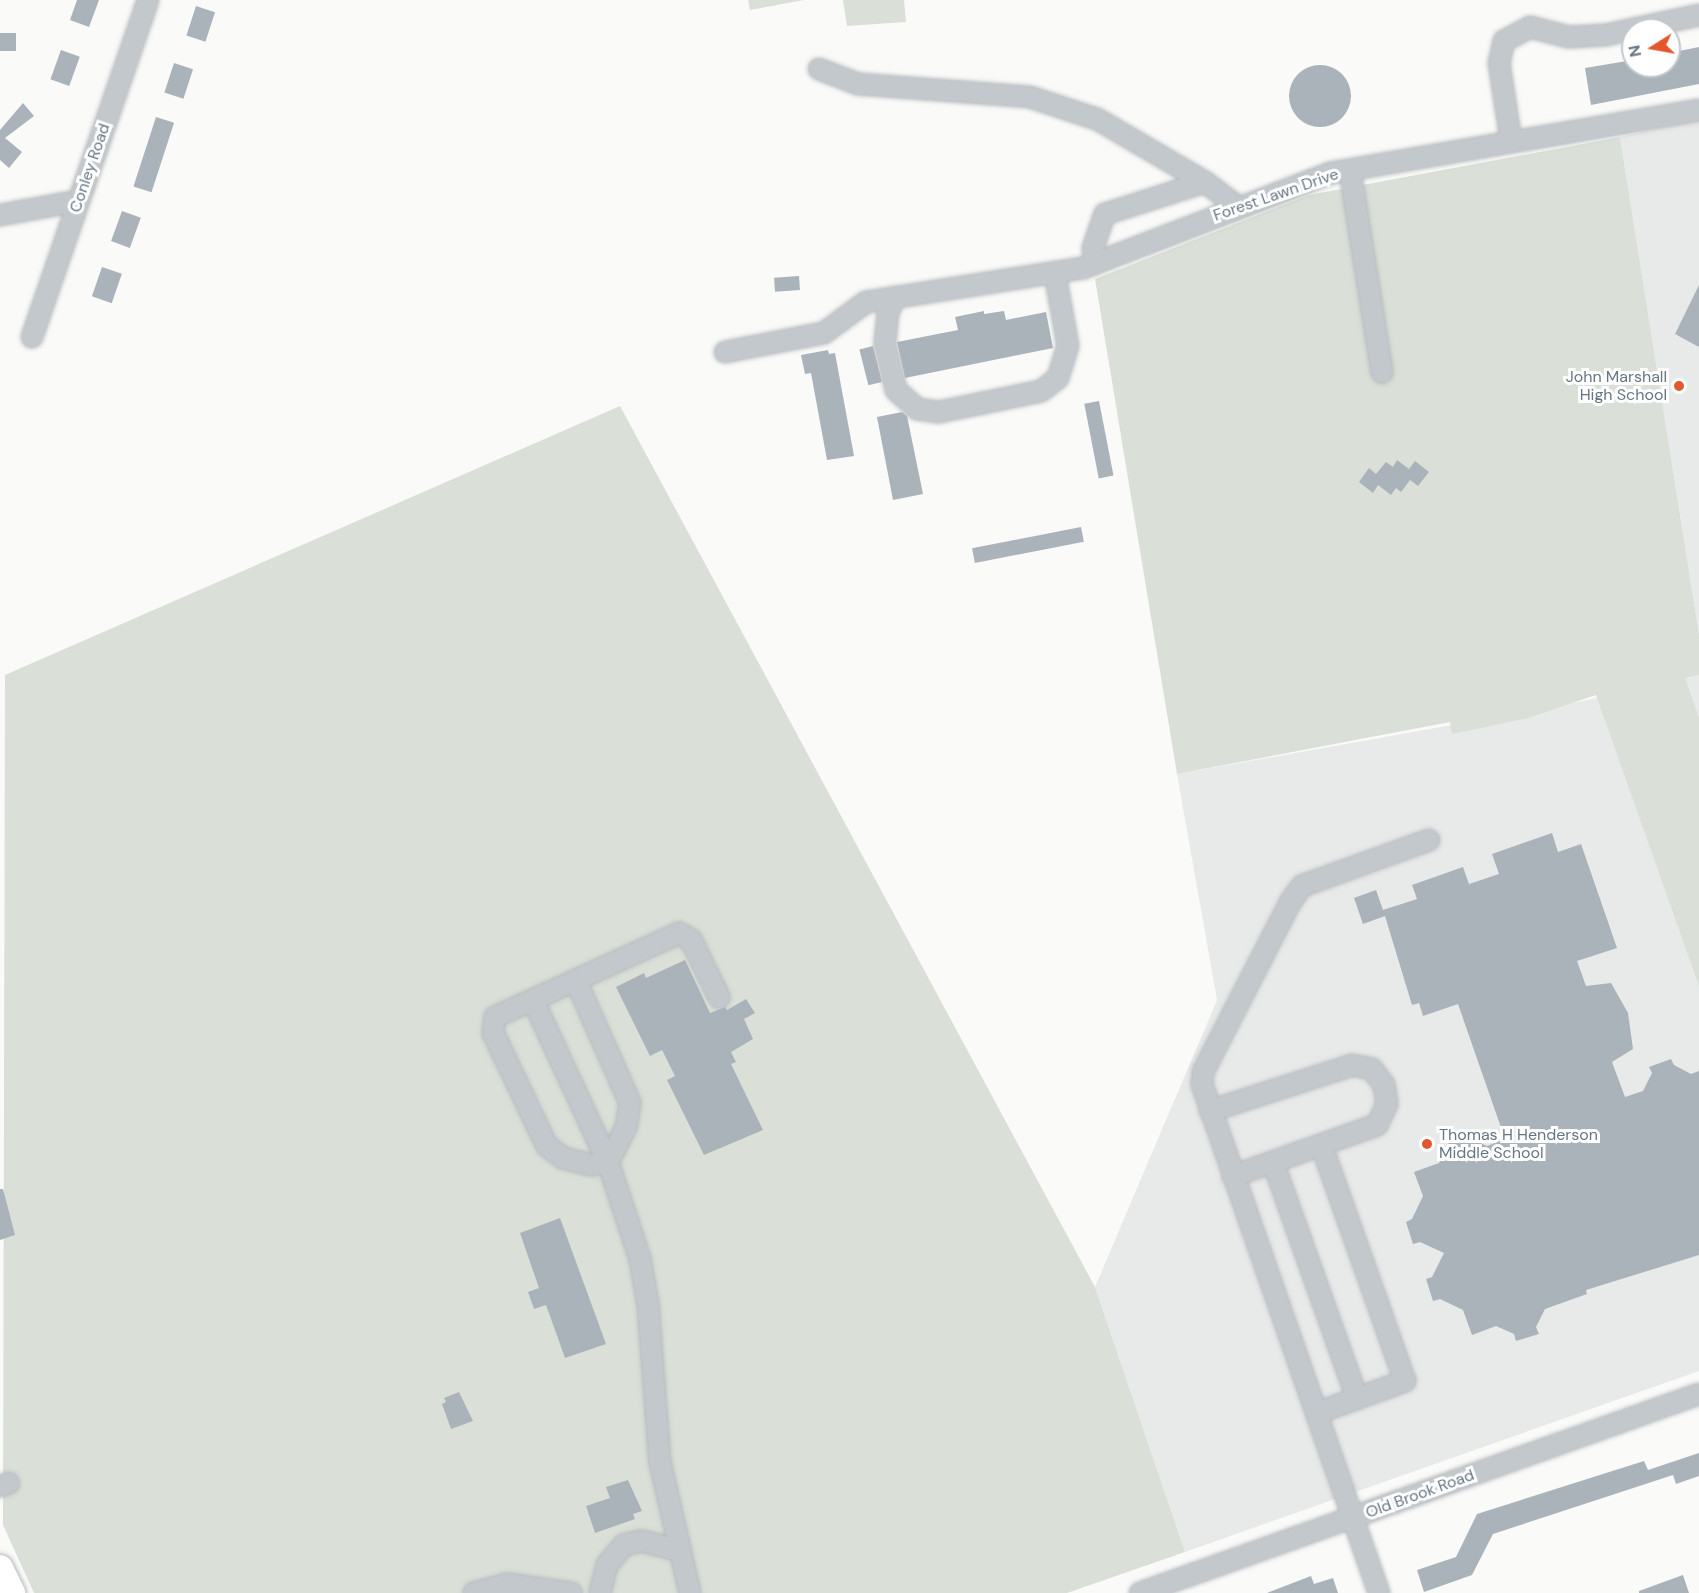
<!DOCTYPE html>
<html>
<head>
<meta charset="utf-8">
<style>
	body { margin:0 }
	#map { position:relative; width:1699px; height:1593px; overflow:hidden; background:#fafaf8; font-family:"DM Sans",sans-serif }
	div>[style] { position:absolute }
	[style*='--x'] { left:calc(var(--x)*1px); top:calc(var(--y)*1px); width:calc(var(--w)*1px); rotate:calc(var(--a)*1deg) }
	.built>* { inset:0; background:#e8e9e9 }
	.green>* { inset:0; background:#dadfd7 }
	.building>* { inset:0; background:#aab3b9; transform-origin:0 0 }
	.round { border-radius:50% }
	.roads { filter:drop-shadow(0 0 2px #b5babe) drop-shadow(0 0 2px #b5babe) }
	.minor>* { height:20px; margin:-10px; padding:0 10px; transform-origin:10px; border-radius:10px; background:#c3c8cc }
	.major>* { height:26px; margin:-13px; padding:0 13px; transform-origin:13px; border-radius:13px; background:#fff }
	.dots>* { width:16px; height:16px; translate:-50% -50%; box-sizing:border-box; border:3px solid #fff; border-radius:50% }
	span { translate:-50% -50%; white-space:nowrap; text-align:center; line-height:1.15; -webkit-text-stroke:6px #fff; paint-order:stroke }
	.street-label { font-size:16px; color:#657683 }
	.poi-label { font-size:16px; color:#657683 }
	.right { translate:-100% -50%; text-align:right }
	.left { translate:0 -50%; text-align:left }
	.north { position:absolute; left:1621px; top:18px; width:60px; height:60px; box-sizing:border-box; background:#fff; border:2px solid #c1c8cd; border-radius:50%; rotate:259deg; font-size:16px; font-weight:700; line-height:24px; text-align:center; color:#657683 }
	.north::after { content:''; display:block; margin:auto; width:21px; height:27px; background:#e4572e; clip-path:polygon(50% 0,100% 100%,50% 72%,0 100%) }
</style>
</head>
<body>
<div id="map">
	<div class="built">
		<div style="clip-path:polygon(1699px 119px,1699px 634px,1620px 137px)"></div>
		<div style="clip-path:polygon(1699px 675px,1699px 1371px,1185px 1552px,1095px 1287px,1217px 1000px,1177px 774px,1569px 704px)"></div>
	</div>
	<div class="green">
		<div style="clip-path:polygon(748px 0,804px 0,750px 10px)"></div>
		<div style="clip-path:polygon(843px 0,904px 0,906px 22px,847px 26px)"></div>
		<div style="clip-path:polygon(1620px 137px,1699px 634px,1699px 675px,1685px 678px,1699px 718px,1699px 986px,1596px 695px,1528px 718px,1452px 734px,1450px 722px,1177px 774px,1095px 279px,1309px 195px)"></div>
		<div style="clip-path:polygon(620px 406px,1095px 1287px,1185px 1552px,1067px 1593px,34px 1593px,3px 1525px,5px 675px)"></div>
	</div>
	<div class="building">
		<div style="clip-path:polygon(77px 0,99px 0,89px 27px,70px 20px)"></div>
		<div style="left:196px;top:6px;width:20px;height:31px;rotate:18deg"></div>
		<div style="left:0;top:33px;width:16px;height:18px"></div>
		<div style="clip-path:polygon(1699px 47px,1699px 84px,1591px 105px,1585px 68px,1633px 60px,1633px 66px,1669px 66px,1669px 53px)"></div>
		<div style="left:61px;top:50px;width:20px;height:31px;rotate:20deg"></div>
		<div style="left:174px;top:63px;width:20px;height:31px;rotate:18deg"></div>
		<div class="round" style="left:1289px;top:65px;width:62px;height:62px"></div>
		<div style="clip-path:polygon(23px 103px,34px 116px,5px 138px,22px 152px,9px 168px,0 160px,0 130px)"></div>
		<div style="left:156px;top:117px;width:19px;height:73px;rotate:18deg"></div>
		<div style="left:122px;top:211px;width:20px;height:32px;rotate:20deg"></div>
		<div style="left:102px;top:267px;width:21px;height:31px;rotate:19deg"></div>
		<div style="left:799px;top:276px;width:14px;height:25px;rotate:86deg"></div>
		<div style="clip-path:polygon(1699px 285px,1699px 347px,1675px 334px)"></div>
		<div style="clip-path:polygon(984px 311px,984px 314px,1004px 311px,1006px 320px,1046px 312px,1053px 348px,905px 378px,897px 342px,958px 330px,955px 317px)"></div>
		<div style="left:873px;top:346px;width:37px;height:14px;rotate:76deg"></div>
		<div style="clip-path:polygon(828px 350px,829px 354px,835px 353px,854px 456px,827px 460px,811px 373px,805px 374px,801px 355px)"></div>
		<div style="left:1099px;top:401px;width:76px;height:15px;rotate:79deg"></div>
		<div style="clip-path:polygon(902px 412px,907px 416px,923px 494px,893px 500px,877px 417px)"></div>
		<div style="clip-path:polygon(1397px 460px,1409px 469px,1415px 461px,1429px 472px,1418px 486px,1410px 480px,1401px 492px,1396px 488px,1391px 495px,1378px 485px,1373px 493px,1359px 482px,1369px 468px,1376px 474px,1386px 462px,1393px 467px)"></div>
		<div style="left:1081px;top:527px;width:15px;height:111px;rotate:79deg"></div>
		<div style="clip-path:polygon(1552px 833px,1558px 852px,1581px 844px,1617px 948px,1577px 961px,1586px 986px,1611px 983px,1628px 1013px,1633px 1049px,1612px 1062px,1625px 1097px,1643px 1091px,1652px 1073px,1649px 1067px,1671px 1059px,1674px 1065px,1691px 1074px,1699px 1071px,1699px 1255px,1586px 1290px,1587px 1294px,1545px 1309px,1536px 1327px,1539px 1334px,1516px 1341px,1514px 1334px,1496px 1326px,1472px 1335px,1463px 1310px,1440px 1299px,1433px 1301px,1426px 1279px,1432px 1277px,1444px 1253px,1420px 1242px,1413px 1244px,1406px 1222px,1412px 1219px,1423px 1196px,1414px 1172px,1439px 1163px,1448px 1145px,1445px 1139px,1467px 1131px,1470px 1138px,1487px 1146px,1505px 1139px,1458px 1004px,1423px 1016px,1419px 1003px,1412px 1005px,1385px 916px,1363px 924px,1354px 898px,1376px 890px,1383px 910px,1417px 899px,1412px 885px,1463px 867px,1469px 884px,1499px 874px,1492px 854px)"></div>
		<div style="clip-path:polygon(685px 960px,710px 1013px,725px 1007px,727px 1010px,746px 999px,755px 1013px,744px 1019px,753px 1039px,731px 1052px,736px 1062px,731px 1064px,763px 1130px,704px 1155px,667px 1080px,675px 1076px,662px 1050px,650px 1056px,616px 987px,644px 973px,646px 978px)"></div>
		<div style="clip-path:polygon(0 1189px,3px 1189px,15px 1235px,0 1240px)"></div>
		<div style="clip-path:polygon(560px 1218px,606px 1344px,565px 1358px,546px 1305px,534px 1309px,528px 1292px,539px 1288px,520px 1233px)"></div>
		<div style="clip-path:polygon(459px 1392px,473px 1421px,451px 1429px,442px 1404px,446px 1402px,444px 1398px)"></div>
		<div style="clip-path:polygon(1699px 1453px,1699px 1476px,1676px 1484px,1673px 1475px,1493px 1534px,1472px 1575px,1424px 1592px,1417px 1570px,1456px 1557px,1477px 1514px,1644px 1461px,1648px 1470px)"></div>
		<div style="clip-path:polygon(628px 1480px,642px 1511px,633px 1514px,635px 1519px,595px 1533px,586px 1506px,610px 1498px,606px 1487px)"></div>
		<div style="clip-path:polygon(1683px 1575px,1689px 1593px,1639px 1593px,1639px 1591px)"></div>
		<div style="clip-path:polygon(1311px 1576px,1314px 1584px,1333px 1578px,1338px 1593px,1267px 1593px)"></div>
	</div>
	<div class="roads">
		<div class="minor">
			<div style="--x:819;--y:69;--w:42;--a:21"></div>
			<div style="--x:858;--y:84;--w:172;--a:4.3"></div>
			<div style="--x:1030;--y:97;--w:71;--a:18.2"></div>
			<div style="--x:1097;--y:119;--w:125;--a:30.3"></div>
			<div style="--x:1511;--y:141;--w:79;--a:-98.7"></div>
			<div style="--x:1499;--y:63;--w:23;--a:-77"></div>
			<div style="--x:1504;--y:41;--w:30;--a:-28"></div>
			<div style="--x:1530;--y:27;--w:40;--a:14.4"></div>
			<div style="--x:1569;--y:37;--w:37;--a:-3"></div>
			<div style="--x:1606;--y:35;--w:95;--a:-12.1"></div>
			<div style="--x:1350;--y:170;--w:205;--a:81"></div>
			<div style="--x:0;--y:215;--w:79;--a:-10.2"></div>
			<div style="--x:1095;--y:264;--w:16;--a:-97"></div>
			<div style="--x:1093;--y:248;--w:36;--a:-71"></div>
			<div style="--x:1105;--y:214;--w:105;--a:-17.7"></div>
			<div style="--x:1205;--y:182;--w:41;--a:37.1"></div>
			<div style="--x:895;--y:297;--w:17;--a:114"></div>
			<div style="--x:888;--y:313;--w:31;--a:96"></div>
			<div style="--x:885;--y:344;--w:47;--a:76.6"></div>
			<div style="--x:896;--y:390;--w:28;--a:42"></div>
			<div style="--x:917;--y:409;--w:22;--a:8"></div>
			<div style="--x:939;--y:412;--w:104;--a:-11.6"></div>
			<div style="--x:1041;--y:391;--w:21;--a:-37"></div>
			<div style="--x:1058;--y:378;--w:34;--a:-73"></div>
			<div style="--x:1068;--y:346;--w:73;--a:-100.2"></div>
			<div style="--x:32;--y:337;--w:356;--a:-71"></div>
			<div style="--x:725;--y:352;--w:101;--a:-10.9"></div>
			<div style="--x:824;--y:333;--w:52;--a:-36.4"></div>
			<div style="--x:866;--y:302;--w:220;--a:-8.9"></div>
			<div style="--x:1083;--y:268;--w:266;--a:-21"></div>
			<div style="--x:1331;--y:173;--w:373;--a:-9.7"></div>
			<div style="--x:576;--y:981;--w:133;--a:66.1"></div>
			<div style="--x:630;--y:1103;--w:24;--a:99"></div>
			<div style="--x:626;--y:1127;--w:39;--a:117"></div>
			<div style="--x:608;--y:1162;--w:102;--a:71.7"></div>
			<div style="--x:640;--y:1259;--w:46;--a:79.9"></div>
			<div style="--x:648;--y:1304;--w:158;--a:85.7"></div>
			<div style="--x:660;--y:1462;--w:134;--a:77.1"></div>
			<div style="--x:533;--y:1000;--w:179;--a:65.2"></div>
			<div style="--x:608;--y:1162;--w:17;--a:170"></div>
			<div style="--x:591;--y:1165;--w:29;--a:-166"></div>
			<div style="--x:563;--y:1158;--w:20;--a:-143"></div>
			<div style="--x:547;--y:1146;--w:125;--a:-115.5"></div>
			<div style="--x:493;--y:1033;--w:16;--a:-83"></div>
			<div style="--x:495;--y:1017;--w:202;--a:-24.5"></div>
			<div style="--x:679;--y:933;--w:14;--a:30"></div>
			<div style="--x:691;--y:940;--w:64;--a:63.8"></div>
			<div style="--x:1210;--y:1111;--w:149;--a:-17.9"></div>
			<div style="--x:1352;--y:1065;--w:20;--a:11"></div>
			<div style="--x:1372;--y:1069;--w:20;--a:53"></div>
			<div style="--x:1384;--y:1085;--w:19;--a:81"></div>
			<div style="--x:1387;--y:1104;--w:23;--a:115"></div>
			<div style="--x:1377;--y:1125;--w:153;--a:160.5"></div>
			<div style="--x:1273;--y:1162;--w:251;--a:70.4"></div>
			<div style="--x:1317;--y:1413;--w:94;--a:-20"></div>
			<div style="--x:1405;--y:1381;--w:249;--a:-109.5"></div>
			<div style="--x:0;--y:1486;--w:9;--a:-18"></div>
			<div style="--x:474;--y:1593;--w:34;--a:-15"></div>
			<div style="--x:507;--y:1584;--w:65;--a:8"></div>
			<div style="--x:600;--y:1593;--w:29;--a:-76"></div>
			<div style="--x:607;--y:1565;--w:26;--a:-50"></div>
			<div style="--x:624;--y:1545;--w:18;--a:-13"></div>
			<div style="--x:642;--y:1541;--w:36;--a:14"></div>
			<div style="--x:1140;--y:1593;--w:593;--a:-19.6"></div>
			<div style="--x:1379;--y:1593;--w:539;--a:-109.17"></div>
			<div style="--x:1202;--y:1084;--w:12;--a:-85"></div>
			<div style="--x:1203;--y:1072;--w:192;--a:-62.8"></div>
			<div style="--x:1291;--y:901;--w:19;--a:-54"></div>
			<div style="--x:1302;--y:886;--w:135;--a:-19.9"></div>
		</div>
		<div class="major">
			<div style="--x:0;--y:1568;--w:28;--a:64"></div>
		</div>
	</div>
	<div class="dots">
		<div style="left:1679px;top:386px;background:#e4572e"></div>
		<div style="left:1427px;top:1144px;background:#e4572e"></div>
	</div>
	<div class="street-label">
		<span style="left:90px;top:168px;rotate:-71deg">Conley Road</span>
		<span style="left:1276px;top:195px;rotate:-19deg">Forest Lawn Drive</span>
		<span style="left:1420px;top:1494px;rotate:-20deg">Old Brook Road</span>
	</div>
	<div class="poi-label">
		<span class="right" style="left:1667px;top:386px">John Marshall<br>High School</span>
		<span class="left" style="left:1439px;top:1144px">Thomas H Henderson<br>Middle School</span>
	</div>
	<div class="north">N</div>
</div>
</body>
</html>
